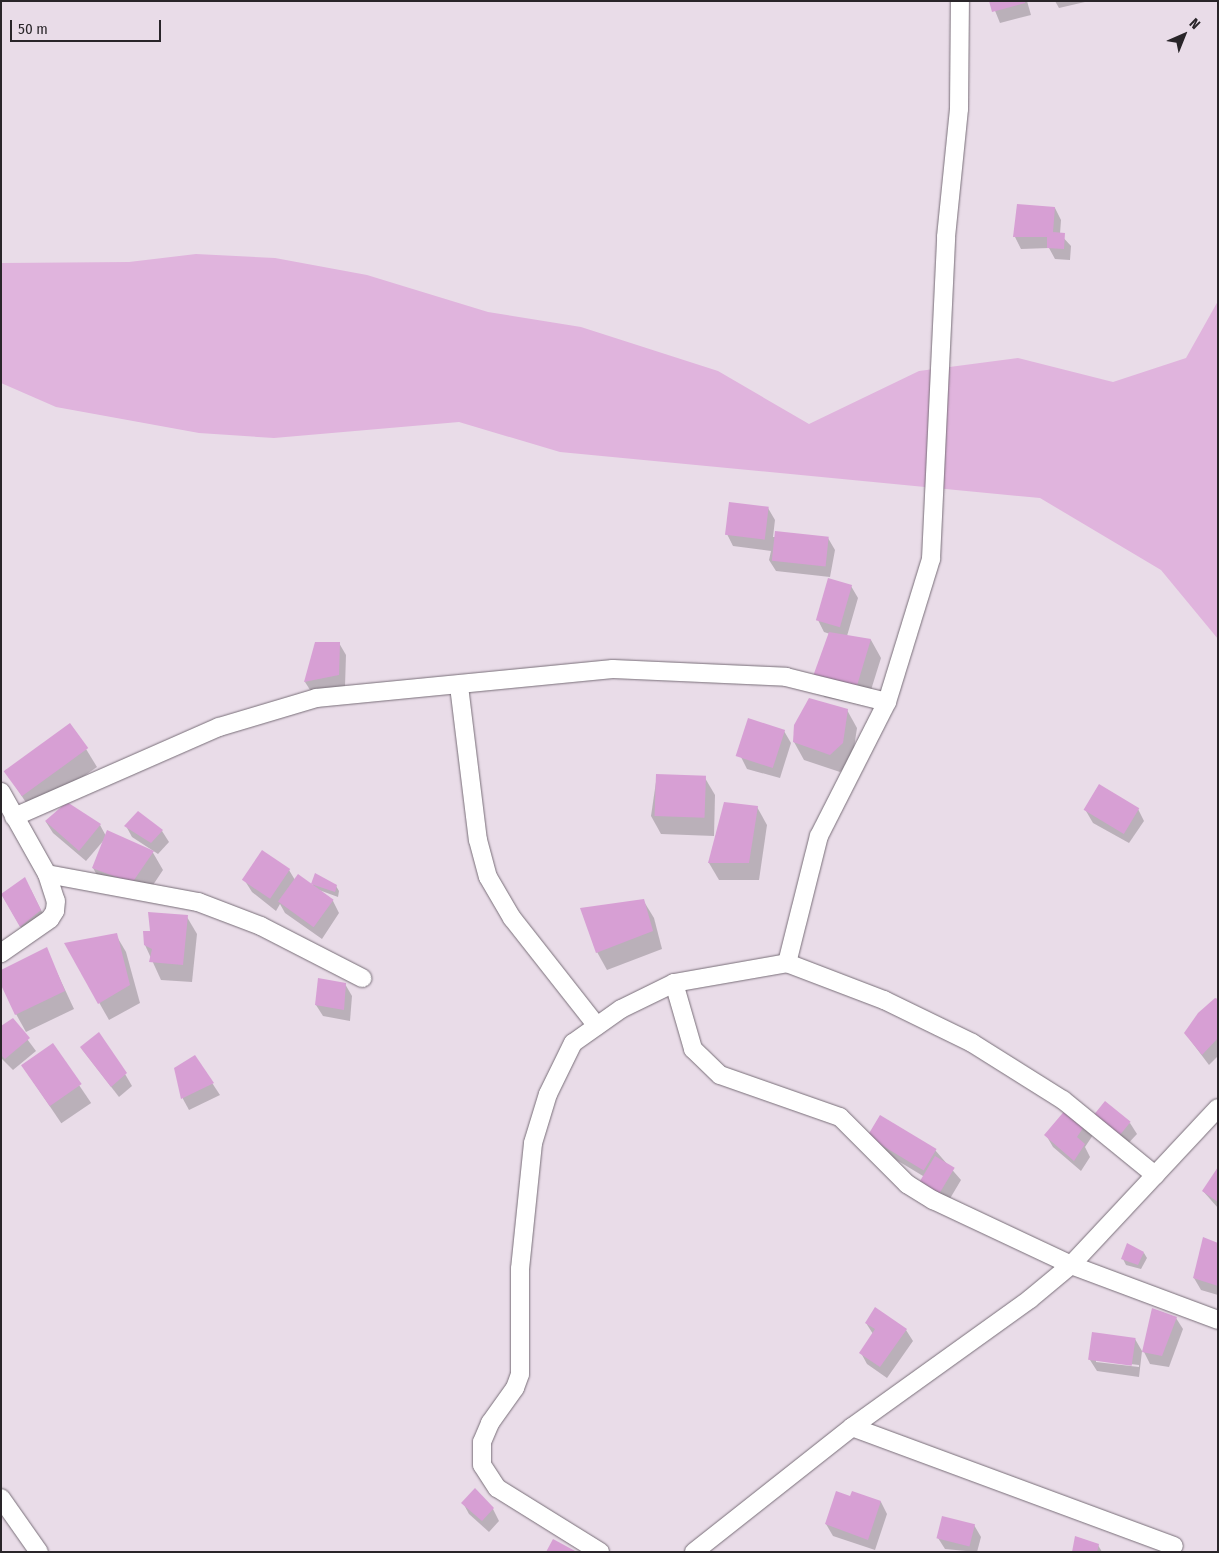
<!DOCTYPE html>
<html>
<head>
<meta charset="utf-8">
<style>
	body { margin:0 }
	#map { position:relative; width:1219px; height:1553px; overflow:hidden; background:#e9dce8; font-family:"Fira Sans Condensed",sans-serif }
	div>[style] { position:absolute }
	[style*='--x'] { left:calc(var(--x)*1px); top:calc(var(--y)*1px); width:calc(var(--w)*1px); rotate:calc(var(--a)*1deg) }
	.green>* { inset:0; background:#e0b4dd }
	.shadow>* { inset:0; background:#0003; transform-origin:0 0 }
	.building>* { inset:0; background:#d79fd4; transform-origin:0 0 }
	.roads { filter:drop-shadow(0 0 1px #786e78) drop-shadow(0 0 1px #786e78) }
	.minor>* { height:18px; margin:-9px; padding:0 9px; transform-origin:9px; border-radius:9px; background:#fff }
	span { translate:-50% -50%; white-space:nowrap; text-align:center; line-height:1.15; -webkit-text-stroke:4px #e9dce8; paint-order:stroke }
	.frame { position:absolute; inset:0; border:2px solid #292529; pointer-events:none }
	.north { position:absolute; left:1159px; top:10px; width:50px; height:50px; -webkit-text-stroke:4px #e9dce8; paint-order:stroke; rotate:44deg; font-size:14px; font-weight:700; line-height:20px; text-align:center; color:#292529 }
	.north::after { content:''; display:block; margin:auto; width:18px; height:22px; background:#292529; clip-path:polygon(50% 0,100% 100%,50% 72%,0 100%) }
	.scale { position:absolute; left:10px; top:20px; width:151px; height:22px; box-sizing:border-box; border:2px solid #292529; border-top:0; padding-left:6px; font-size:15px; line-height:18px; white-space:nowrap; color:#292529; -webkit-text-stroke:4px #e9dce8; paint-order:stroke }
</style>
</head>
<body>
<div id="map">
	<div class="green">
		<div style="clip-path:polygon(196px 254px,275px 258px,367px 275px,488px 312px,581px 327px,718px 371px,809px 424px,919px 371px,1018px 358px,1113px 382px,1186px 358px,1218px 301px,1218px 639px,1161px 570px,1040px 498px,560px 452px,459px 422px,274px 438px,199px 433px,56px 407px,1px 383px,1px 263px,129px 262px)"></div>
	</div>
	<div class="shadow">
		<div style="clip-path:polygon(991px 1px,1027px 1px,1031px 15px,1000px 23px)"></div>
		<div style="clip-path:polygon(1055px 1px,1085px 1px,1085px 2px,1059px 8px)"></div>
		<div style="clip-path:polygon(1018px 206px,1055px 208px,1061px 220px,1060px 234px,1071px 246px,1070px 260px,1055px 259px,1049px 248px,1021px 249px,1015px 237px)"></div>
		<div style="clip-path:polygon(768px 508px,775px 520px,773px 537px,828px 538px,835px 550px,830px 577px,776px 571px,769px 560px,771px 551px,733px 546px,727px 534px)"></div>
		<div style="clip-path:polygon(851px 586px,858px 598px,847px 636px,871px 640px,881px 658px,866px 706px,824px 697px,814px 679px,830px 634px,824px 632px,818px 620px)"></div>
		<div style="clip-path:polygon(316px 643px,339px 643px,346px 655px,345px 686px,312px 693px,305px 682px)"></div>
		<div style="clip-path:polygon(847px 710px,857px 728px,852px 761px,840px 772px,804px 760px,794px 742px)"></div>
		<div style="clip-path:polygon(784px 731px,791px 743px,780px 778px,747px 769px,741px 757px)"></div>
		<div style="clip-path:polygon(86px 749px,97px 767px,32px 812px,5px 770px)"></div>
		<div style="clip-path:polygon(657px 775px,705px 778px,715px 795px,714px 836px,661px 834px,651px 816px)"></div>
		<div style="clip-path:polygon(757px 807px,767px 825px,759px 880px,719px 880px,709px 863px)"></div>
		<div style="clip-path:polygon(1138px 809px,1144px 821px,1129px 843px,1093px 823px,1086px 811px)"></div>
		<div style="clip-path:polygon(138px 813px,162px 831px,169px 842px,158px 854px,132px 837px,126px 826px)"></div>
		<div style="clip-path:polygon(46px 822px,100px 825px,106px 836px,152px 851px,163px 870px,143px 900px,103px 886px,93px 868px,104px 840px,86px 861px,53px 833px)"></div>
		<div style="clip-path:polygon(289px 870px,295px 880px,312px 886px,316px 875px,336px 886px,339px 891px,338px 897px,319px 890px,333px 901px,339px 913px,322px 939px,285px 913px,280px 904px,276px 911px,252px 892px,245px 881px)"></div>
		<div style="clip-path:polygon(31px 890px,47px 922px,27px 938px,2px 895px)"></div>
		<div style="clip-path:polygon(643px 900px,654px 918px,662px 949px,607px 970px,597px 952px)"></div>
		<div style="clip-path:polygon(187px 917px,197px 934px,192px 982px,161px 980px,145px 945px,151px 933px)"></div>
		<div style="clip-path:polygon(116px 935px,126px 952px,140px 1003px,109px 1020px,66px 944px)"></div>
		<div style="clip-path:polygon(46px 949px,74px 1009px,26px 1032px,16px 1014px)"></div>
		<div style="clip-path:polygon(345px 984px,352px 996px,350px 1021px,323px 1016px,316px 1005px)"></div>
		<div style="clip-path:polygon(1218px 1000px,1218px 1056px,1209px 1065px,1185px 1033px)"></div>
		<div style="clip-path:polygon(13px 1020px,36px 1051px,13px 1070px,1px 1058px,1px 1028px)"></div>
		<div style="left:52px;top:1045px;width:70px;height:36px;rotate:56deg"></div>
		<div style="clip-path:polygon(81px 1048px,125px 1074px,132px 1086px,119px 1097px)"></div>
		<div style="clip-path:polygon(195px 1057px,220px 1095px,189px 1110px,183px 1099px,175px 1069px)"></div>
		<div style="clip-path:polygon(1067px 1110px,1093px 1135px,1085px 1147px,1090px 1157px,1081px 1171px,1053px 1147px,1046px 1135px)"></div>
		<div style="clip-path:polygon(1130px 1123px,1137px 1134px,1122px 1150px,1100px 1132px)"></div>
		<div style="clip-path:polygon(869px 1136px,935px 1150px,961px 1180px,945px 1207px,923px 1176px,875px 1147px)"></div>
		<div style="clip-path:polygon(1218px 1169px,1218px 1208px,1203px 1191px)"></div>
		<div style="clip-path:polygon(1218px 1245px,1218px 1295px,1201px 1290px,1194px 1278px)"></div>
		<div style="clip-path:polygon(1144px 1253px,1147px 1258px,1141px 1269px,1126px 1265px,1123px 1259px)"></div>
		<div style="clip-path:polygon(1176px 1318px,1183px 1329px,1169px 1367px,1150px 1364px,1144px 1352px)"></div>
		<div style="clip-path:polygon(866px 1323px,906px 1330px,913px 1341px,887px 1378px,867px 1364px,861px 1353px,873px 1334px)"></div>
		<div style="clip-path:polygon(evenodd,1135px 1339px,1142px 1351px,1139px 1377px,1097px 1371px,1090px 1360px,1135px 1339px,1096px 1360px,1139px 1365px,1139px 1367px,1096px 1362px,1096px 1360px)"></div>
		<div style="clip-path:polygon(851px 1497px,881px 1502px,887px 1514px,875px 1550px,833px 1536px,826px 1524px)"></div>
		<div style="clip-path:polygon(463px 1503px,493px 1509px,499px 1521px,489px 1532px,469px 1514px)"></div>
		<div style="clip-path:polygon(974px 1525px,981px 1537px,977px 1552px,945px 1549px,938px 1538px)"></div>
		<div style="clip-path:polygon(1098px 1545px,1102px 1552px,1074px 1552px)"></div>
	</div>
	<div class="building">
		<div style="clip-path:polygon(989px 1px,1025px 1px,1025px 3px,992px 12px)"></div>
		<div style="clip-path:polygon(1017px 204px,1055px 207px,1053px 232px,1065px 233px,1064px 249px,1047px 248px,1047px 237px,1013px 237px)"></div>
		<div style="left:729px;top:502px;width:40px;height:33px;rotate:7deg"></div>
		<div style="left:775px;top:531px;width:54px;height:30px;rotate:6deg"></div>
		<div style="left:828px;top:578px;width:25px;height:44px;rotate:16deg"></div>
		<div style="clip-path:polygon(829px 632px,871px 639px,856px 689px,812px 679px)"></div>
		<div style="clip-path:polygon(315px 642px,340px 642px,339px 675px,304px 682px)"></div>
		<div style="clip-path:polygon(809px 698px,848px 709px,843px 743px,830px 755px,793px 742px,794px 725px)"></div>
		<div style="left:748px;top:718px;width:39px;height:40px;rotate:18deg"></div>
		<div style="left:70px;top:723px;width:31px;height:82px;rotate:54deg"></div>
		<div style="left:656px;top:774px;width:50px;height:42px;rotate:2deg"></div>
		<div style="left:1099px;top:784px;width:47px;height:30px;rotate:31deg"></div>
		<div style="clip-path:polygon(67px 802px,101px 824px,79px 851px,45px 821px)"></div>
		<div style="clip-path:polygon(724px 802px,758px 806px,749px 863px,708px 863px)"></div>
		<div style="clip-path:polygon(138px 811px,163px 830px,151px 843px,124px 826px)"></div>
		<div style="clip-path:polygon(107px 830px,154px 851px,132px 883px,92px 868px)"></div>
		<div style="left:262px;top:850px;width:34px;height:36px;rotate:34deg"></div>
		<div style="clip-path:polygon(315px 873px,337px 885px,335px 892px,311px 884px)"></div>
		<div style="left:298px;top:874px;width:44px;height:34px;rotate:36deg"></div>
		<div style="clip-path:polygon(25px 877px,41px 910px,20px 927px,1px 894px)"></div>
		<div style="clip-path:polygon(644px 899px,653px 931px,596px 953px,580px 908px)"></div>
		<div style="clip-path:polygon(148px 912px,188px 915px,183px 965px,149px 962px,152px 949px,144px 945px,143px 931px,150px 931px)"></div>
		<div style="clip-path:polygon(117px 933px,130px 985px,98px 1004px,64px 943px)"></div>
		<div style="clip-path:polygon(47px 947px,65px 991px,15px 1015px,1px 985px,1px 970px)"></div>
		<div style="clip-path:polygon(318px 978px,346px 983px,344px 1010px,315px 1005px)"></div>
		<div style="clip-path:polygon(1215px 998px,1218px 999px,1218px 1038px,1202px 1055px,1184px 1033px,1198px 1013px)"></div>
		<div style="clip-path:polygon(13px 1018px,30px 1038px,5px 1059px,1px 1055px,1px 1026px)"></div>
		<div style="clip-path:polygon(99px 1032px,127px 1073px,111px 1087px,80px 1047px)"></div>
		<div style="left:53px;top:1043px;width:50px;height:39px;rotate:55deg"></div>
		<div style="clip-path:polygon(195px 1055px,214px 1083px,181px 1099px,174px 1068px)"></div>
		<div style="left:1105px;top:1101px;width:33px;height:24px;rotate:39deg"></div>
		<div style="clip-path:polygon(1067px 1108px,1087px 1122px,1077px 1137px,1085px 1144px,1074px 1161px,1044px 1135px)"></div>
		<div style="left:880px;top:1115px;width:66px;height:25px;rotate:31deg"></div>
		<div style="left:935px;top:1156px;width:23px;height:33px;rotate:31deg"></div>
		<div style="clip-path:polygon(1218px 1167px,1218px 1202px,1202px 1191px)"></div>
		<div style="clip-path:polygon(1203px 1237px,1218px 1243px,1218px 1286px,1193px 1278px)"></div>
		<div style="clip-path:polygon(1127px 1243px,1144px 1252px,1138px 1265px,1121px 1259px)"></div>
		<div style="clip-path:polygon(875px 1307px,907px 1329px,880px 1367px,859px 1353px,875px 1329px,865px 1323px)"></div>
		<div style="clip-path:polygon(1152px 1308px,1177px 1317px,1162px 1356px,1142px 1352px)"></div>
		<div style="left:1092px;top:1332px;width:44px;height:28px;rotate:8deg"></div>
		<div style="clip-path:polygon(475px 1488px,494px 1508px,482px 1521px,461px 1503px)"></div>
		<div style="clip-path:polygon(836px 1491px,850px 1496px,852px 1491px,881px 1501px,868px 1540px,825px 1524px)"></div>
		<div style="left:942px;top:1516px;width:34px;height:23px;rotate:14deg"></div>
		<div style="clip-path:polygon(1075px 1536px,1099px 1544px,1097px 1552px,1072px 1552px)"></div>
		<div style="clip-path:polygon(553px 1539px,577px 1552px,546px 1552px)"></div>
	</div>
	<div class="roads">
		<div class="minor">
			<div style="--x:459;--y:686;--w:155;--a:83"></div>
			<div style="--x:478;--y:840;--w:38;--a:75"></div>
			<div style="--x:488;--y:877;--w:48;--a:59.7"></div>
			<div style="--x:512;--y:918;--w:137;--a:51.8"></div>
			<div style="--x:1;--y:792;--w:94;--a:60.7"></div>
			<div style="--x:47;--y:874;--w:28;--a:72"></div>
			<div style="--x:56;--y:901;--w:10;--a:96"></div>
			<div style="--x:55;--y:911;--w:9;--a:122"></div>
			<div style="--x:50;--y:919;--w:60;--a:145.2"></div>
			<div style="--x:14;--y:817;--w:224;--a:-23.7"></div>
			<div style="--x:219;--y:727;--w:101;--a:-16.6"></div>
			<div style="--x:316;--y:698;--w:298;--a:-5.6"></div>
			<div style="--x:613;--y:669;--w:173;--a:2.6"></div>
			<div style="--x:786;--y:677;--w:104;--a:13.9"></div>
			<div style="--x:47;--y:874;--w:154;--a:10.5"></div>
			<div style="--x:198;--y:902;--w:67;--a:20.9"></div>
			<div style="--x:261;--y:926;--w:114;--a:27.2"></div>
			<div style="--x:787;--y:963;--w:104;--a:20.9"></div>
			<div style="--x:884;--y:1000;--w:98;--a:26"></div>
			<div style="--x:972;--y:1043;--w:107;--a:32.1"></div>
			<div style="--x:1063;--y:1100;--w:119;--a:39.2"></div>
			<div style="--x:674;--y:983;--w:69;--a:73.9"></div>
			<div style="--x:693;--y:1049;--w:37;--a:44"></div>
			<div style="--x:720;--y:1075;--w:127;--a:19.3"></div>
			<div style="--x:840;--y:1117;--w:95;--a:45"></div>
			<div style="--x:907;--y:1184;--w:31;--a:32"></div>
			<div style="--x:933;--y:1200;--w:153;--a:25.2"></div>
			<div style="--x:1071;--y:1265;--w:157;--a:20.5"></div>
			<div style="--x:852;--y:1427;--w:343;--a:20.3"></div>
			<div style="--x:1;--y:1498;--w:66;--a:54.9"></div>
			<div style="--x:600;--y:1552;--w:121;--a:-148.1"></div>
			<div style="--x:497;--y:1488;--w:27;--a:-123"></div>
			<div style="--x:482;--y:1465;--w:23;--a:-90"></div>
			<div style="--x:482;--y:1442;--w:21;--a:-67"></div>
			<div style="--x:490;--y:1423;--w:43;--a:-54.5"></div>
			<div style="--x:515;--y:1388;--w:15;--a:-70"></div>
			<div style="--x:520;--y:1374;--w:105;--a:-90"></div>
			<div style="--x:520;--y:1269;--w:127;--a:-84.1"></div>
			<div style="--x:533;--y:1143;--w:51;--a:-73"></div>
			<div style="--x:548;--y:1094;--w:57;--a:-63.9"></div>
			<div style="--x:573;--y:1043;--w:59;--a:-35.3"></div>
			<div style="--x:621;--y:1009;--w:59;--a:-26.1"></div>
			<div style="--x:674;--y:983;--w:115;--a:-10"></div>
			<div style="--x:787;--y:963;--w:131;--a:-75.9"></div>
			<div style="--x:819;--y:836;--w:150;--a:-63.1"></div>
			<div style="--x:887;--y:702;--w:150;--a:-72.9"></div>
			<div style="--x:931;--y:559;--w:322;--a:-87.3"></div>
			<div style="--x:946;--y:237;--w:129;--a:-84.2"></div>
			<div style="--x:959;--y:109;--w:108;--a:-89.5"></div>
			<div style="--x:694;--y:1552;--w:201;--a:-38.3"></div>
			<div style="--x:852;--y:1427;--w:219;--a:-35.7"></div>
			<div style="--x:1030;--y:1299;--w:53;--a:-39.7"></div>
			<div style="--x:1071;--y:1265;--w:215;--a:-46.9"></div>
		</div>
	</div>
	<div class="frame"></div>
	<div class="north">N</div>
	<div class="scale">50 m</div>
</div>
</body>
</html>
